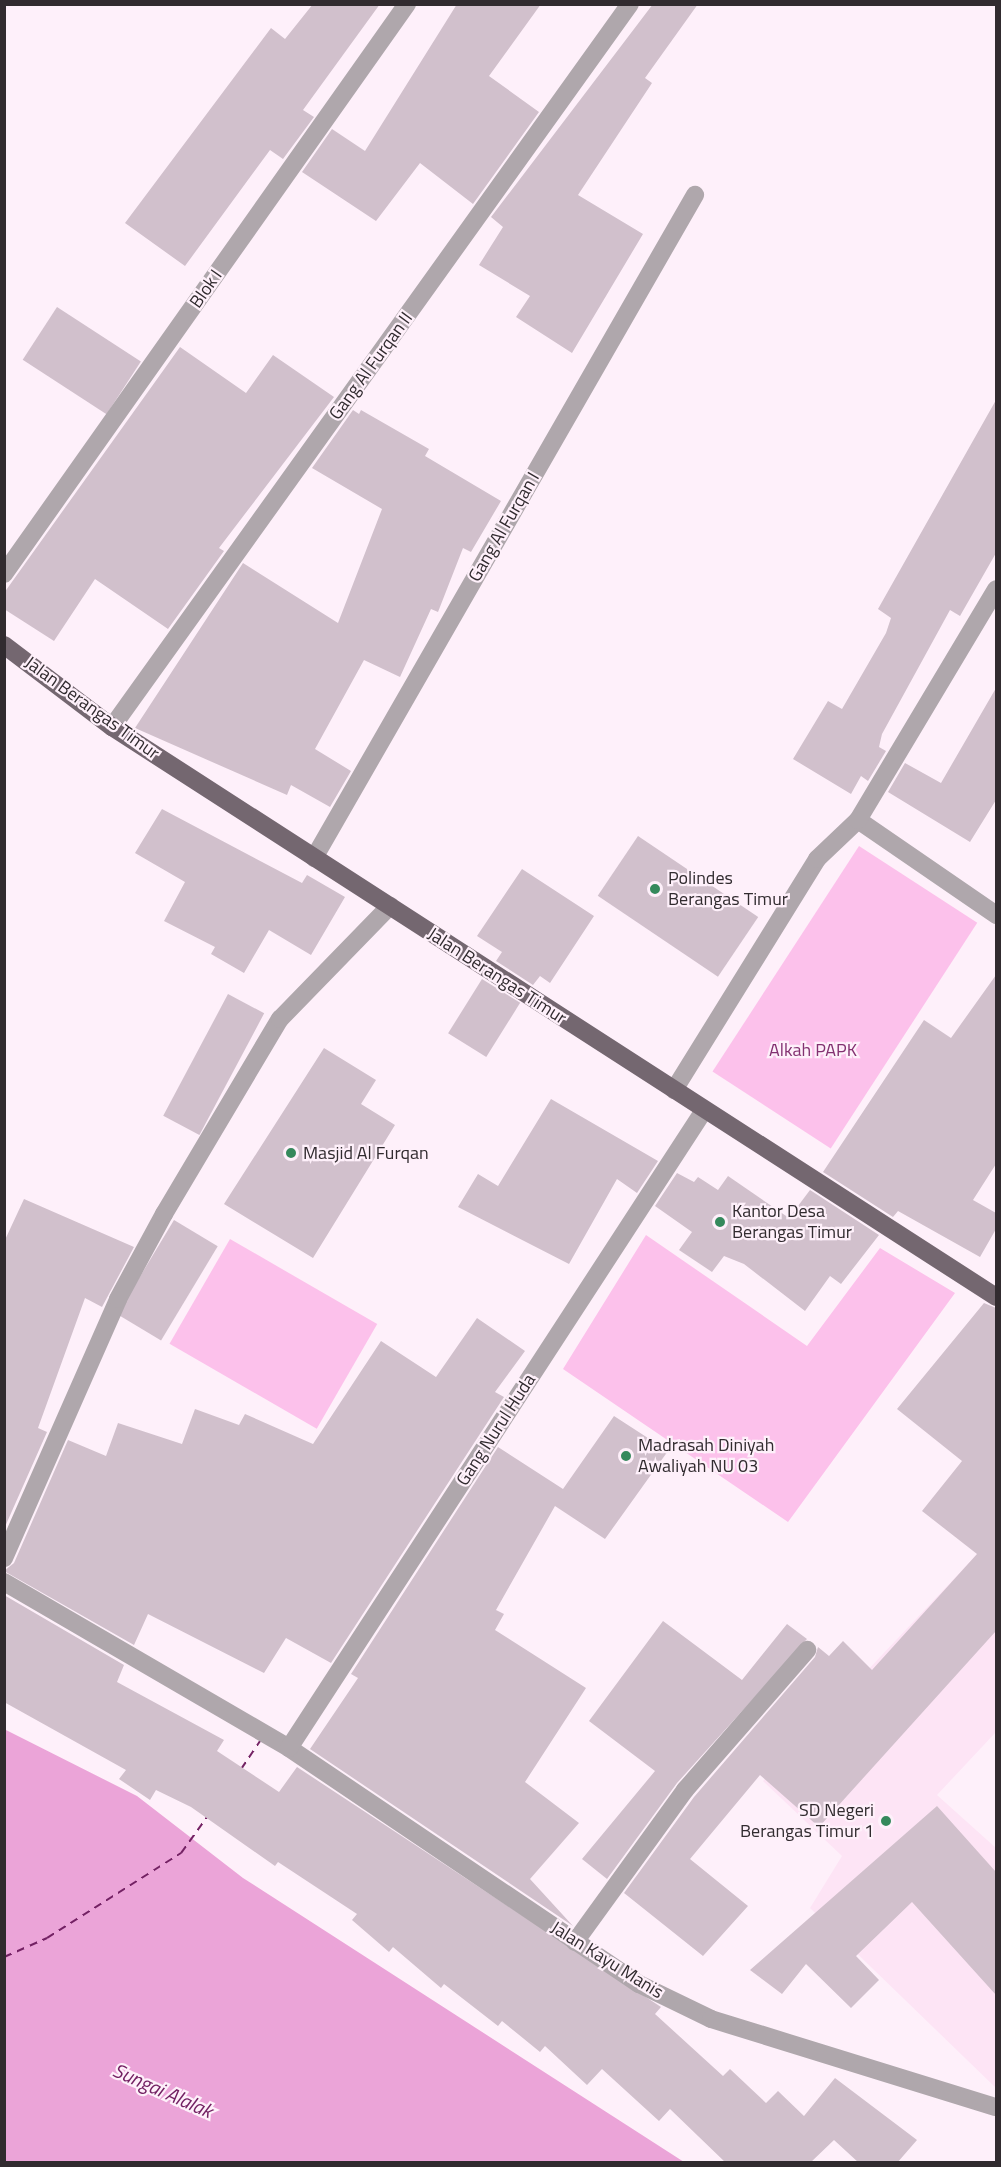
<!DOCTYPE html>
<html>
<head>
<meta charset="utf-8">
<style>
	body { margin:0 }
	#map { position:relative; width:1001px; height:2167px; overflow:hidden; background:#fef0fa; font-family:"Titillium Web",sans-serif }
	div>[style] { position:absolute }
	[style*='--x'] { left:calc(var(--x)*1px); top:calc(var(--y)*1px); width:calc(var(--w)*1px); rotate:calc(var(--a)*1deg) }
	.built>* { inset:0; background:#fde4f5 }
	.green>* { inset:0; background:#fcc1eb; transform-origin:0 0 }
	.water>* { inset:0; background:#eba4d8 }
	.ferry>* { height:1.5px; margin-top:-0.75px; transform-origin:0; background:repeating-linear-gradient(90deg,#732163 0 8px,transparent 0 14px) }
	.building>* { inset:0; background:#d1c0cc; transform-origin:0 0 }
	.minor>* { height:18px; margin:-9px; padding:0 9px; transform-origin:9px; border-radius:9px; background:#afa7ac }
	.major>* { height:18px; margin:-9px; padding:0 9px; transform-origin:9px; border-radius:9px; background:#746770 }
	.dots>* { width:16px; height:16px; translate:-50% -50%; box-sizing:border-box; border:3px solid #fef0fa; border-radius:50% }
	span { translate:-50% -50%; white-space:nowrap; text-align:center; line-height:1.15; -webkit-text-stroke:4.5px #fef0fa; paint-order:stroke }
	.street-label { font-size:18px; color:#312b2f }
	.poi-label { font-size:18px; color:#312b2f }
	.left { translate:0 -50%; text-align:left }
	.right { translate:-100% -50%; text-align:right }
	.park-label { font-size:18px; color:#833171 }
	.water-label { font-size:20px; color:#732163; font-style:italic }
	.frame { position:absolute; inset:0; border:6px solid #312b2f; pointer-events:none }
</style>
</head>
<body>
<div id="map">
	<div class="built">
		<div style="clip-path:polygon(983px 1548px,996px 1560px,996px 1732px,937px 1795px,996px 1848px,996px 2088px,810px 1908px,842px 1856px,763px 1781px)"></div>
	</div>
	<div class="green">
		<div style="left:859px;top:846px;width:141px;height:269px;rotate:33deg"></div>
		<div style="clip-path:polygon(646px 1235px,807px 1346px,880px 1248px,955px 1293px,788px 1522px,563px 1369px)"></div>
		<div style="left:230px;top:1239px;width:170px;height:121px;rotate:30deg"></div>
	</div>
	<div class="water">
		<div style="clip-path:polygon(4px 1729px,137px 1796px,243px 1878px,684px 2162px,5px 2162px)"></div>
	</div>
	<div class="ferry">
		<div style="--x:241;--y:1769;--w:34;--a:-56"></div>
		<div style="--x:4;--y:1957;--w:47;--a:-23.8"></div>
		<div style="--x:47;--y:1938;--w:159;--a:-32.4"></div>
		<div style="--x:181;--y:1853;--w:44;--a:-54.2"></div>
	</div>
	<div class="building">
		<div style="clip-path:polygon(313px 4px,380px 4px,303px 110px,314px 117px,283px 159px,270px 150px,185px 266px,125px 223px,271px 28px,285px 39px)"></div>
		<div style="clip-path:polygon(457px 4px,541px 4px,489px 76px,539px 112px,473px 204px,420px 163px,376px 221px,302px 172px,332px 129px,365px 151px)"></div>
		<div style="clip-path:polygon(653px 4px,698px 4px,645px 78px,652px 83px,578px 195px,643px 234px,572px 353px,516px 317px,530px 296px,479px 265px,503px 227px,491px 217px)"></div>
		<div style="left:57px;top:307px;width:100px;height:63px;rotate:33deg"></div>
		<div style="clip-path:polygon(180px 347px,246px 393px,273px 355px,334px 397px,219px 548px,224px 551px,168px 629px,95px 579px,54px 641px,4px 609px,4px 593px)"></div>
		<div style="clip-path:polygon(996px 400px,996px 553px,960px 616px,950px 610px,882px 734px,879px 747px,886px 751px,868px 781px,861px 776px,851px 794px,793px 759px,828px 701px,842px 709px,886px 633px,891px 618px,878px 609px)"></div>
		<div style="clip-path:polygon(353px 410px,359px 414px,361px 410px,429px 449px,425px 456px,501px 501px,471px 552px,463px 548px,438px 612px,431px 609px,400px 677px,364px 660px,315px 749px,351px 771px,330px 807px,291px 785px,287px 795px,135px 728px,243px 563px,338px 623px,382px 509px,312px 468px)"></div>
		<div style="clip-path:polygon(996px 688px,996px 800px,970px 842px,888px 792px,905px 763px,941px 783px)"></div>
		<div style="clip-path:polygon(162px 809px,302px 883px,307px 875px,345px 897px,311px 955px,269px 930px,244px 973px,211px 954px,215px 947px,164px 921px,185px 882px,135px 853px)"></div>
		<div style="left:638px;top:836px;width:145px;height:72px;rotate:34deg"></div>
		<div style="clip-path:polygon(522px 869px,594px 916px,550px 983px,540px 976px,533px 985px,496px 961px,502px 952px,477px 936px)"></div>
		<div style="clip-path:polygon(996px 975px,996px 1164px,973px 1200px,996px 1213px,996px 1229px,980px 1257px,898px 1211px,893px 1217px,823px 1172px,924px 1020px,951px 1038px)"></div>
		<div style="left:482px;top:979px;width:45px;height:64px;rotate:32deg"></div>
		<div style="left:228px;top:994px;width:41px;height:138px;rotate:28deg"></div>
		<div style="clip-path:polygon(324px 1048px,376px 1080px,361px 1104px,395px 1125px,313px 1258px,224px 1204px)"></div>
		<div style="clip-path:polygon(551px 1099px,658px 1161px,637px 1193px,617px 1179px,569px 1264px,458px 1207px,478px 1174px,498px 1186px)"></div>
		<div style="clip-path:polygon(677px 1173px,694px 1182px,698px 1177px,718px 1190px,728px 1176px,789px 1218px,810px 1190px,879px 1235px,841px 1284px,830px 1276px,805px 1311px,744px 1264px,724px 1256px,712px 1272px,679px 1250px,692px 1232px,655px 1206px)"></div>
		<div style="clip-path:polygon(24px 1199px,134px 1247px,102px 1307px,85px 1298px,38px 1428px,47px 1432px,4px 1529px,4px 1242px)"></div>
		<div style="left:174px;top:1220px;width:51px;height:110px;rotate:31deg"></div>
		<div style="clip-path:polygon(984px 1303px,996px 1308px,996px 1631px,819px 1827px,760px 1775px,690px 1859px,748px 1906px,703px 1956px,624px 1893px,694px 1797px,815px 1657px,818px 1647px,829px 1656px,843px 1641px,872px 1670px,977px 1554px,922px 1511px,962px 1461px,897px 1409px)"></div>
		<div style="clip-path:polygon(477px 1318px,525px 1351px,495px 1392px,504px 1397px,331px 1663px,286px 1638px,264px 1673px,148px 1614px,134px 1645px,4px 1571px,14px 1563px,68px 1440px,106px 1456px,118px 1423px,182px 1444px,195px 1409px,239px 1425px,245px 1414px,313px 1444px,381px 1341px,436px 1377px)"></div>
		<div style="clip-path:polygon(614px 1416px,668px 1451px,605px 1539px,555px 1506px,496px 1610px,504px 1614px,495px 1630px,586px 1688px,525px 1782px,579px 1823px,530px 1879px,573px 1926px,310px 1749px,358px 1678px,351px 1674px,498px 1447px,563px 1489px)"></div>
		<div style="clip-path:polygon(4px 1595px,124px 1665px,117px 1682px,224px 1740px,217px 1751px,279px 1792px,297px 1767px,661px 2007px,655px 2014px,723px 2076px,730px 2069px,766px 2103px,778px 2091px,804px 2116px,835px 2078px,917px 2140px,897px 2163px,859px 2163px,834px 2140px,810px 2163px,726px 2163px,670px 2109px,659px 2121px,602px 2069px,587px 2085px,545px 2046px,540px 2052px,502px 2021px,498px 2026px,444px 1984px,441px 1988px,393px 1947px,389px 1952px,352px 1920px,357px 1914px,278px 1862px,275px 1866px,191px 1807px,156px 1790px,150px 1800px,119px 1779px,126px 1770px,4px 1702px)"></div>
		<div style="clip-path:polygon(663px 1621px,742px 1680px,787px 1624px,807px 1639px,677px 1783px,607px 1879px,582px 1859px,655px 1771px,589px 1721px)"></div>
		<div style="clip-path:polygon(937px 1806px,996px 1872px,996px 1995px,912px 1902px,856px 1956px,879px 1980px,851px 2008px,806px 1964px,782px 1994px,750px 1970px)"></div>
	</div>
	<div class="minor">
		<div style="--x:4;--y:574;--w:698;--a:-54.74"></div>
		<div style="--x:112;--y:727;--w:889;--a:-54.38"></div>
		<div style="--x:858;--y:820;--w:168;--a:34.5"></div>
		<div style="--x:314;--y:858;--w:765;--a:-60.12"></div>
		<div style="--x:674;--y:1090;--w:272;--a:-58.2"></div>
		<div style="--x:817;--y:859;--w:57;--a:-43.6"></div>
		<div style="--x:858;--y:820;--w:269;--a:-59.1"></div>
		<div style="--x:4;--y:1558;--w:283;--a:-66.2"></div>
		<div style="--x:118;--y:1299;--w:97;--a:-61.6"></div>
		<div style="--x:164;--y:1214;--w:227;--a:-59.3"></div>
		<div style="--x:280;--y:1019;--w:158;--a:-45.8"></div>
		<div style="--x:4;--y:1582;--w:330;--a:30.2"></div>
		<div style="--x:289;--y:1748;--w:422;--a:34"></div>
		<div style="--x:639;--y:1984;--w:80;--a:25.9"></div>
		<div style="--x:711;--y:2019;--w:298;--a:17.2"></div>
		<div style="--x:289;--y:1748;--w:759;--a:-56.94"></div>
		<div style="--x:575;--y:1942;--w:188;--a:-54.1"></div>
		<div style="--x:685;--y:1790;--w:186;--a:-48.9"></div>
	</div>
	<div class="major">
		<div style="--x:4;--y:645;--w:136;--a:37.2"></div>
		<div style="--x:112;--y:727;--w:1052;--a:32.81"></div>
	</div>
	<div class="dots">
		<div style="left:655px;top:889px;background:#35895c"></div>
		<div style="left:291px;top:1153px;background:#35895c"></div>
		<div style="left:720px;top:1222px;background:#35895c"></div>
		<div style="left:626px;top:1456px;background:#35895c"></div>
		<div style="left:886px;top:1821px;background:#35895c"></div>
	</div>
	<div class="street-label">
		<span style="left:206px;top:289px;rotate:-55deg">Blok I</span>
		<span style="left:371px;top:366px;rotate:-54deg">Gang Al Furqan II</span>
		<span style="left:504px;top:527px;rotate:-60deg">Gang Al Furqan I</span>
		<span style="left:92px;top:708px;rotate:36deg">Jalan Berangas Timur</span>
		<span style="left:497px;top:976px;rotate:33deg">Jalan Berangas Timur</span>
		<span style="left:496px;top:1430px;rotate:-57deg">Gang Nurul Huda</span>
		<span style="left:607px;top:1960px;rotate:32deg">Jalan Kayu Manis</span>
	</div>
	<div class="poi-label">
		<span class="left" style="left:668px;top:889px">Polindes<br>Berangas Timur</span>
		<span class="left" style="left:303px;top:1153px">Masjid Al Furqan</span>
		<span class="left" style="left:732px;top:1222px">Kantor Desa<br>Berangas Timur</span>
		<span class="left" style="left:638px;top:1456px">Madrasah Diniyah<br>Awaliyah NU 03</span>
		<span class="right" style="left:874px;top:1821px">SD Negeri<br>Berangas Timur 1</span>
	</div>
	<div class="park-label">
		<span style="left:813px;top:1050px">Alkah PAPK</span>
	</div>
	<div class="water-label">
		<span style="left:163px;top:2090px;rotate:24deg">Sungai Alalak</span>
	</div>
	<div class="frame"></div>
</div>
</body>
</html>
